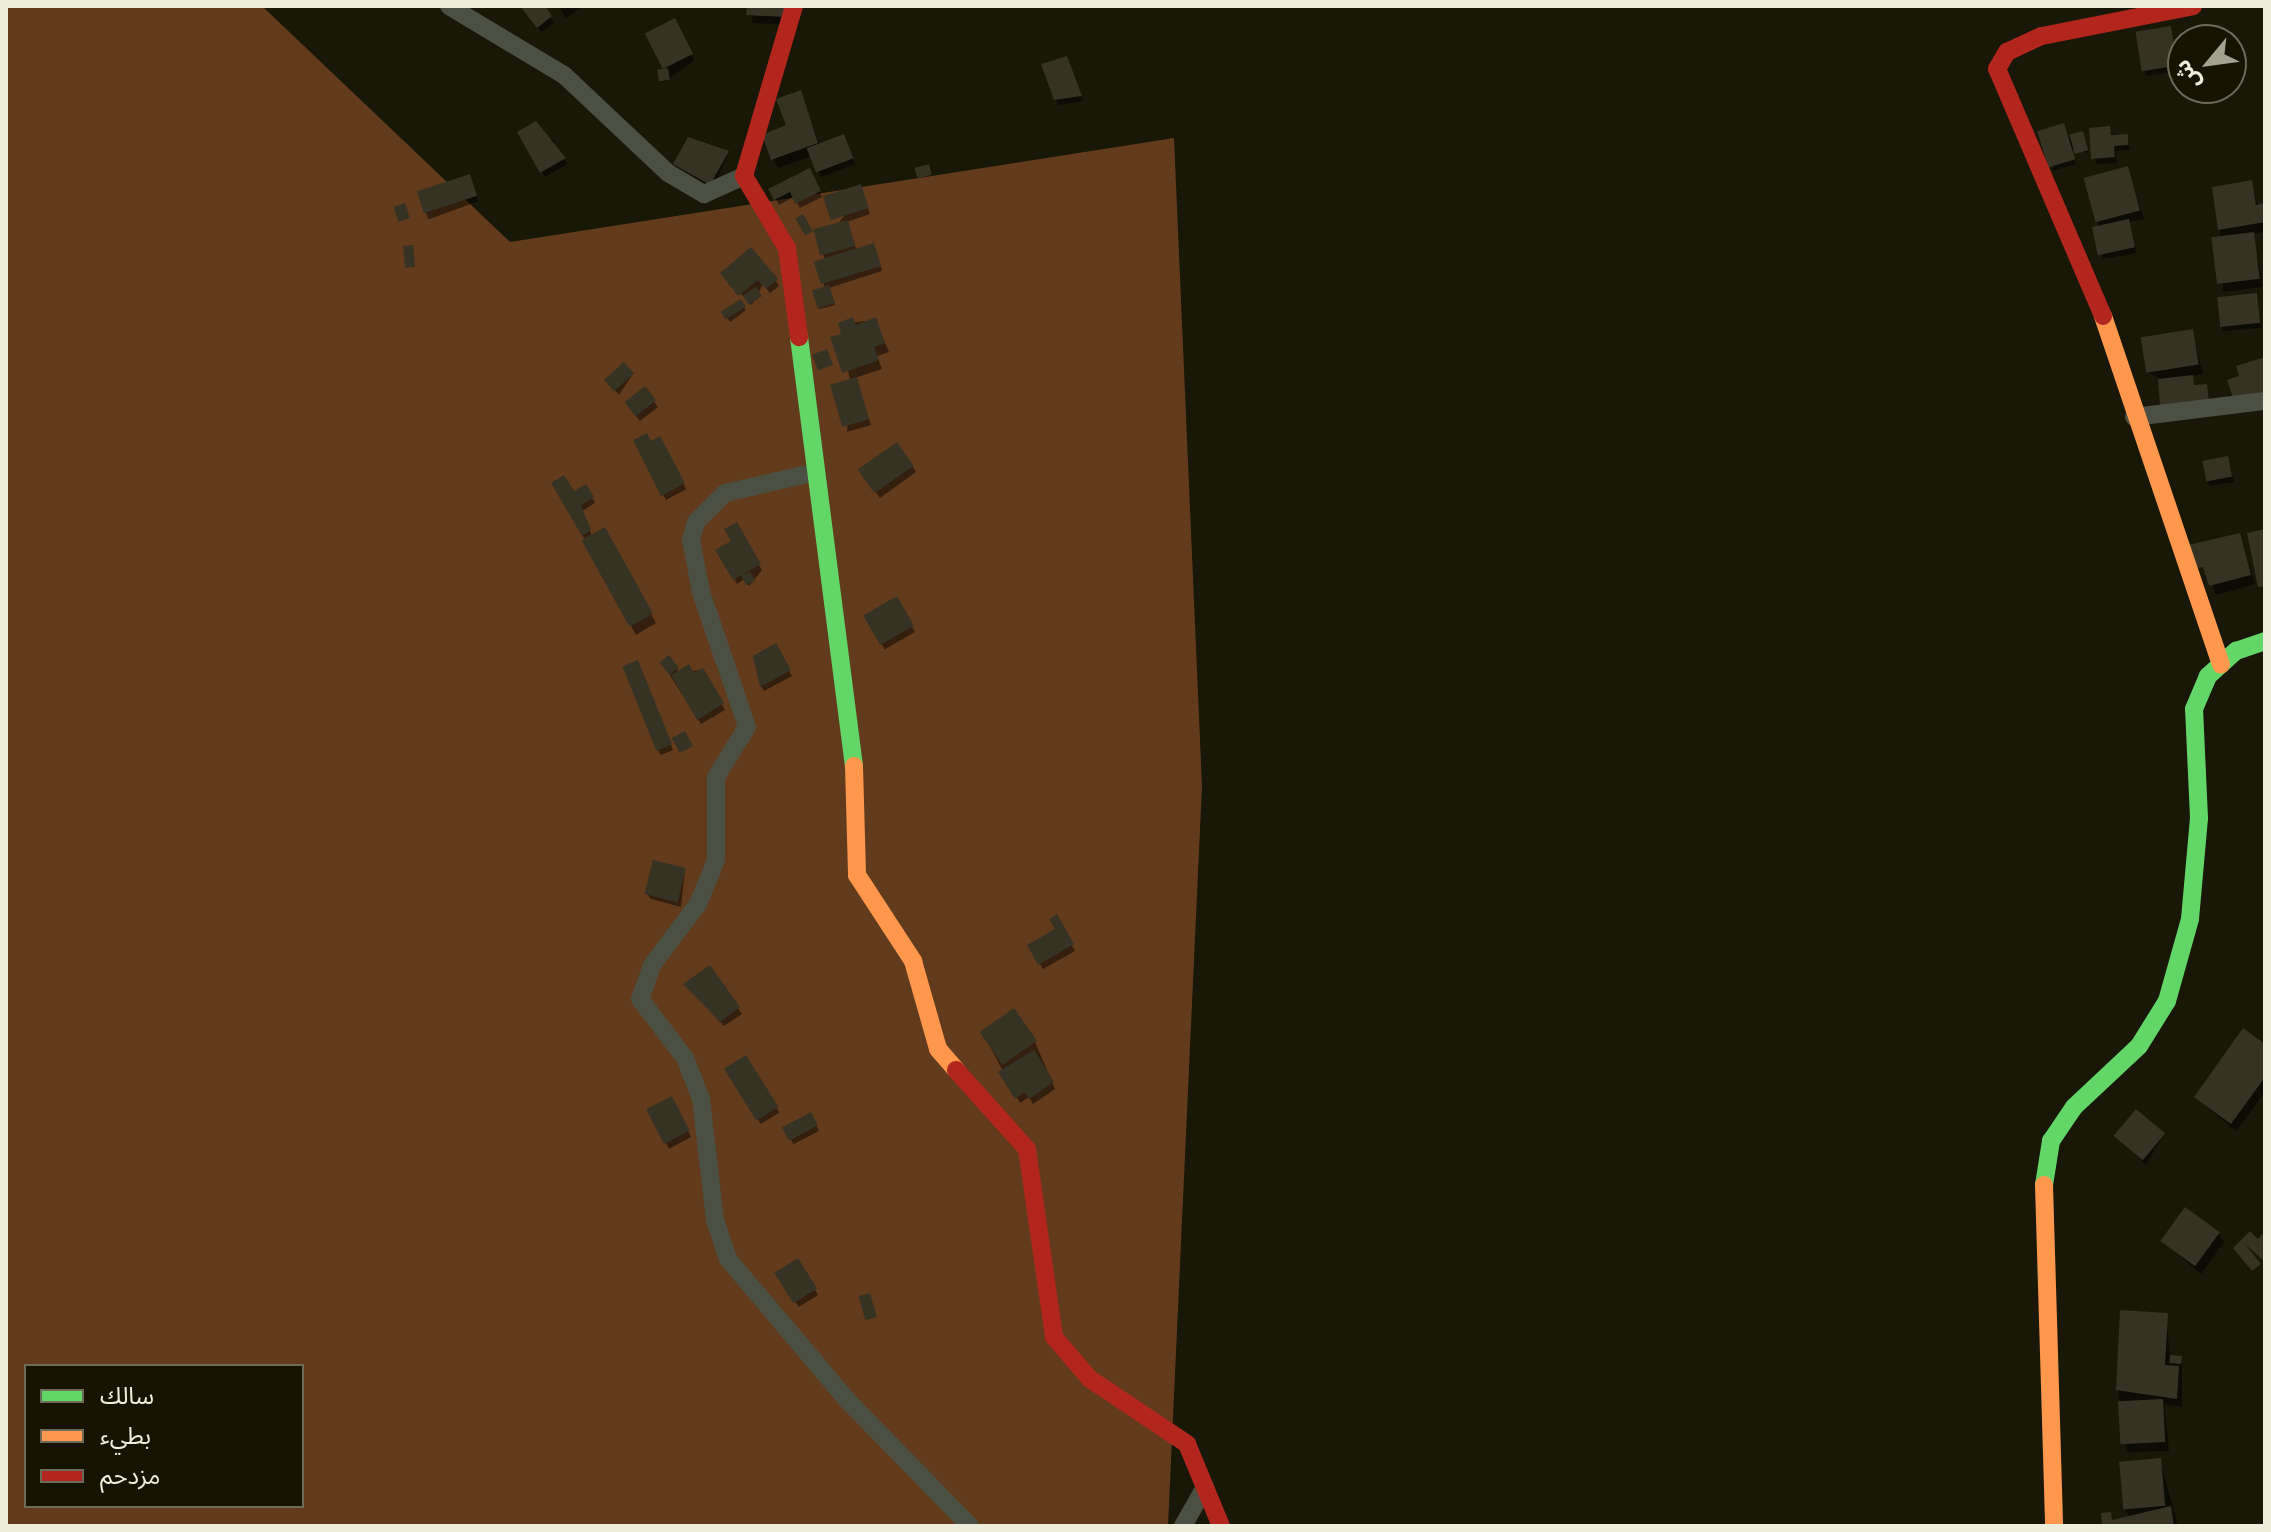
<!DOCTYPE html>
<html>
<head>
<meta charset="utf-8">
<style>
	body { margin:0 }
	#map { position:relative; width:2271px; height:1532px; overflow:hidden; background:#181708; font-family:"Libre Baskerville","Noto Sans Arabic",serif }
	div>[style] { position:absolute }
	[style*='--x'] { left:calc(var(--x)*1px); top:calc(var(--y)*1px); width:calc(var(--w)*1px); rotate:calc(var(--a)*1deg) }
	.forest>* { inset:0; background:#623b1c }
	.shadow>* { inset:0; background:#0007; transform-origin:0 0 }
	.building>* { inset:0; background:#373324; transform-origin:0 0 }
	.street>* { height:18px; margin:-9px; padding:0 9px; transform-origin:9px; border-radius:9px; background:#4c5043 }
	.fast>* { height:18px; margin:-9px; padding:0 9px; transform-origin:9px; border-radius:9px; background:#63d668 }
	.slow>* { height:18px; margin:-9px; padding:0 9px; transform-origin:9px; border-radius:9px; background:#ff974d }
	.jam>* { height:18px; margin:-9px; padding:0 9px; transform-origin:9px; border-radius:9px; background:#b3261e }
	span { translate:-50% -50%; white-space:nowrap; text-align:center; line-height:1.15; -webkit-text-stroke:7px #161300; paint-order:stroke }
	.frame { position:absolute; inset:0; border:8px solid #eeeedc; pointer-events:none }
	.legend { position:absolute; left:24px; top:1364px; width:280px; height:144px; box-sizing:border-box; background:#161300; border:2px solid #6c6b58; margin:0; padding:10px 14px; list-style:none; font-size:24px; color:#eeeedc }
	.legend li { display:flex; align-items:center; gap:16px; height:40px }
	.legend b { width:40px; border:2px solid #6c6b58 }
	.north { position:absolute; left:2167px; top:24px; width:80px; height:80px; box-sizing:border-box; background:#161300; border:2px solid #6c6b58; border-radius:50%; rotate:241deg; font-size:22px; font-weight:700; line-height:32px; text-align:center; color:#eeeedc }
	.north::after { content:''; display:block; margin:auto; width:28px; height:36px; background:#a3a392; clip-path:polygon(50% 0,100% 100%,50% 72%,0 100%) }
</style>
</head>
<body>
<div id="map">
	<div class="forest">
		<div style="clip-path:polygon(evenodd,6px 6px,262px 6px,510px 242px,1174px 138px,1202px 786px,1168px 1526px,6px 1526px,6px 6px,26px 1366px,302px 1366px,302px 1506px,26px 1506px,26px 1366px)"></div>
	</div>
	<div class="shadow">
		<div style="clip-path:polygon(522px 6px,542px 6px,554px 23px,541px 32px)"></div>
		<div style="clip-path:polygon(559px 6px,584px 6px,566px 18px)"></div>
		<div style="clip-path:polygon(749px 6px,791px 6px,790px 25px,753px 23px)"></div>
		<div style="clip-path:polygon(675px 21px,694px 60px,663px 83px,666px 70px,648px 34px)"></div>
		<div style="clip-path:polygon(2170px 28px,2179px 71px,2147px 76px,2144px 70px)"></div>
		<div style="clip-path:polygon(1069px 64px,1083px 101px,1059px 105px,1055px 99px)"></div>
		<div style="clip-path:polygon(800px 92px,820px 146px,846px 142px,855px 164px,821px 177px,812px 156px,778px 168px,773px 159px)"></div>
		<div style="clip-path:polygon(2091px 130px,2126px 136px,2130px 150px,2116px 151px,2117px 163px,2096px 164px)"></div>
		<div style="clip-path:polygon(520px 133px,552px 139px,567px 164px,545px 177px)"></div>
		<div style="clip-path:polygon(2082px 133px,2088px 153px,2071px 149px,2076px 164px,2052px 171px,2068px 137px)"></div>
		<div style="clip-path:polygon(728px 153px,713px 189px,675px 164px)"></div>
		<div style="clip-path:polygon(2127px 168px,2144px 219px,2129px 222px,2137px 253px,2103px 259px,2098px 220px)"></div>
		<div style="clip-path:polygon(809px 171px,822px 197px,800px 208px,794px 197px,779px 205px,771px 190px)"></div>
		<div style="left:469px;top:176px;width:27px;height:53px;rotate:70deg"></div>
		<div style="clip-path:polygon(2251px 183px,2258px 206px,2265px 205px,2265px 232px,2253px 234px,2263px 287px,2223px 292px,2220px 229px)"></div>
		<div style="clip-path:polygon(863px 192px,870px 214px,847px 222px,857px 251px,876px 251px,882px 271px,829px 288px,835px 305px,820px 309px,814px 291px,825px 288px,816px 263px,825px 260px,815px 231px,837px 225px)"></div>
		<div style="clip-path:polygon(725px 279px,776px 281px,779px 286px,770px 293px,763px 284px,752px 305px)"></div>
		<div style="clip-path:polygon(2256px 295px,2262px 328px,2224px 331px,2221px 326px)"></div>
		<div style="clip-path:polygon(740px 302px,746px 310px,730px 322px,725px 315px)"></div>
		<div style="clip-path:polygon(875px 320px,889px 352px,877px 356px,882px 369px,855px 378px,871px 425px,847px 432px,850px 381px,840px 324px)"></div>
		<div style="clip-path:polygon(2192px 331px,2203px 374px,2191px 376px,2196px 387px,2206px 386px,2211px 406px,2149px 373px)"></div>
		<div style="clip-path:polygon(633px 374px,619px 395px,607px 381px)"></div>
		<div style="clip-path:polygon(645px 389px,658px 407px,640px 421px,630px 409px)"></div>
		<div style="left:659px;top:438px;width:58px;height:23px;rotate:62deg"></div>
		<div style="clip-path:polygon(2227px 458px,2234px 482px,2210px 486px,2207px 481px)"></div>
		<div style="clip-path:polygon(913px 467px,916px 472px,880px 498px,864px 476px)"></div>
		<div style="clip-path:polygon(586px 487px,595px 503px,582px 511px,592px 536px,604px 530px,656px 623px,636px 635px,572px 516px)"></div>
		<div style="clip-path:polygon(736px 524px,762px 570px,749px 586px,745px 579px,737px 584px,718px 550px,733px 542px)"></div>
		<div style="clip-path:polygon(2239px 535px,2255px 584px,2216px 595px,2206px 568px)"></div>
		<div style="left:896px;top:599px;width:38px;height:35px;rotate:60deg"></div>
		<div style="clip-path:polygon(775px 646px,792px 676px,764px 691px,761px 686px)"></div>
		<div style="clip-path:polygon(669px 658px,679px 672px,702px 670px,725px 710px,701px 724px,662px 663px)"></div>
		<div style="clip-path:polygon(640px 668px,673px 750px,661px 755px,658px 750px)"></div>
		<div style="clip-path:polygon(685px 870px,681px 907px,651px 899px,647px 894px)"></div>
		<div style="clip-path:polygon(1056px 917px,1075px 951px,1043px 969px,1030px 946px,1058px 930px)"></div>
		<div style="clip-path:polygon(710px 967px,742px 1014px,724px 1026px,689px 989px)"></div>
		<div style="clip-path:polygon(987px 1041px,1035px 1042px,1055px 1089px,1033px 1104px,1029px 1097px,1020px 1103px)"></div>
		<div style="clip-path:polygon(2265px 1047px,2265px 1092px,2236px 1131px,2196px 1097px)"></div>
		<div style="left:746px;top:1057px;width:65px;height:22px;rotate:59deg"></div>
		<div style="left:671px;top:1099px;width:43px;height:25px;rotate:62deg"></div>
		<div style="left:811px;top:1115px;width:18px;height:29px;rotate:63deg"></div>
		<div style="clip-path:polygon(2164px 1134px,2146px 1165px,2116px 1136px)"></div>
		<div style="clip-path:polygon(2218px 1233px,2224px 1242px,2201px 1274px,2163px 1241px)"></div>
		<div style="left:797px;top:1261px;width:40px;height:23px;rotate:58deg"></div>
		<div style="clip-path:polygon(2166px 1314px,2170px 1357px,2182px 1360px,2182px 1407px,2164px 1404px,2169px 1451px,2127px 1452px,2118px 1390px)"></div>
		<div style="clip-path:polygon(2160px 1460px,2178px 1526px,2104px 1526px,2130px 1518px,2124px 1508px)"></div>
	</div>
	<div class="building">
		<div style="clip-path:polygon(520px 6px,545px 6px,552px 16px,537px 28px)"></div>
		<div style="clip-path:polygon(747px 6px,787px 6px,786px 17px,746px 15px)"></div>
		<div style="left:675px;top:18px;width:40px;height:34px;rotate:63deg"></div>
		<div style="left:2171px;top:26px;width:40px;height:36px;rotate:81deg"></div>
		<div style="clip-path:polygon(1067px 56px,1082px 96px,1054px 100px,1041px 64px)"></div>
		<div style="left:668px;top:68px;width:12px;height:11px;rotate:81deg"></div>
		<div style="clip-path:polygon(801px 90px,818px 143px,771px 160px,762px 135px,786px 125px,776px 99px)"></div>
		<div style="clip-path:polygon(536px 121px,566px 158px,540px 173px,517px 132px)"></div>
		<div style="left:2064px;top:123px;width:38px;height:28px;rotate:73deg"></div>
		<div style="clip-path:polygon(2110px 126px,2111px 135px,2128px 134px,2128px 145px,2114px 146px,2115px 157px,2091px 159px,2089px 128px)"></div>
		<div style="left:2083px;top:131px;width:20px;height:14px;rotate:75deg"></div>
		<div style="left:844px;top:134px;width:26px;height:40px;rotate:69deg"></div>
		<div style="clip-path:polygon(688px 137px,729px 151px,710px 185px,673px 164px)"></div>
		<div style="left:929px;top:164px;width:11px;height:15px;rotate:75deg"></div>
		<div style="left:2128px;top:166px;width:46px;height:46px;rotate:75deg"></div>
		<div style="clip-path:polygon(810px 168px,821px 191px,795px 204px,790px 192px,774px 200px,768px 189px)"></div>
		<div style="left:470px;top:174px;width:23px;height:56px;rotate:72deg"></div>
		<div style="clip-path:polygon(2252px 180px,2256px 205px,2265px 203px,2265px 222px,2218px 230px,2212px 187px)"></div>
		<div style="left:861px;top:184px;width:25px;height:40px;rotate:72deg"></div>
		<div style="left:405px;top:203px;width:16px;height:12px;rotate:72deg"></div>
		<div style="left:803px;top:214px;width:20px;height:9px;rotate:60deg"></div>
		<div style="left:2129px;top:219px;width:29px;height:38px;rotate:78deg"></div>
		<div style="left:848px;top:220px;width:27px;height:36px;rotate:75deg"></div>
		<div style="left:2254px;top:232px;width:47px;height:43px;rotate:83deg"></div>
		<div style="left:874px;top:243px;width:24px;height:63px;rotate:73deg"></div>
		<div style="left:413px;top:245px;width:22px;height:10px;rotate:85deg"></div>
		<div style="clip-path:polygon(751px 247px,778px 279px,766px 289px,758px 280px,738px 296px,720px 273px)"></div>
		<div style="left:829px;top:285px;width:19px;height:18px;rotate:72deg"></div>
		<div style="left:756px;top:287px;width:11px;height:16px;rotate:56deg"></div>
		<div style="left:2257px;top:293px;width:30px;height:40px;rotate:84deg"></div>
		<div style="left:741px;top:299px;width:9px;height:24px;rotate:58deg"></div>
		<div style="clip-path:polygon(853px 317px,856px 325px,876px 317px,885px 343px,874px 347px,879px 360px,842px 373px,830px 337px,841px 334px,838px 323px)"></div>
		<div style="left:2193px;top:329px;width:36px;height:53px;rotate:81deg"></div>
		<div style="left:827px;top:349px;width:17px;height:16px;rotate:69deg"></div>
		<div style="clip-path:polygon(2265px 357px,2265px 392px,2234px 401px,2227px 380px,2239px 376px,2236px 366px)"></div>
		<div style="left:624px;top:362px;width:15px;height:27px;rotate:48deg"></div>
		<div style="clip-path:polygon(2193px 375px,2194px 385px,2207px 384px,2209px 401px,2160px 406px,2158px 379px)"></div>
		<div style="left:857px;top:377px;width:44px;height:28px;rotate:74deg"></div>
		<div style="left:645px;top:386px;width:18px;height:26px;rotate:52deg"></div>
		<div style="clip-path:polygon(647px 433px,651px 441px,660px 436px,685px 483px,661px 496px,633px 440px)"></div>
		<div style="left:897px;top:442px;width:29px;height:48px;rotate:55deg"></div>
		<div style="left:2228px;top:456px;width:21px;height:26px;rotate:79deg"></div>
		<div style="clip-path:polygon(564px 475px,574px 491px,586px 484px,594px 497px,581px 505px,591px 530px,582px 536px,551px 483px)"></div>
		<div style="clip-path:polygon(737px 522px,761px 564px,733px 580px,715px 550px,731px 541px,724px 529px)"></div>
		<div style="left:605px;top:527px;width:99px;height:27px;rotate:61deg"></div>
		<div style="clip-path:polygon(2265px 529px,2265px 586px,2258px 587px,2247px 533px)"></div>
		<div style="clip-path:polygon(2240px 533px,2251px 575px,2209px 586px,2203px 567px,2193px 569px,2188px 545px)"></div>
		<div style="left:750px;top:571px;width:11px;height:10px;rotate:63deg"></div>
		<div style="left:897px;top:596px;width:34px;height:39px;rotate:60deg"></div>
		<div style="clip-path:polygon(776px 643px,791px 670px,760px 687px,753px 656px)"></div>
		<div style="left:669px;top:655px;width:16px;height:12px;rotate:52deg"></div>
		<div style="left:638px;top:660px;width:91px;height:17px;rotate:68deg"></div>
		<div style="clip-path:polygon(689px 664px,694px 673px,703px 668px,724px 703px,697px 720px,671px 675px)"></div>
		<div style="left:685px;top:731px;width:17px;height:15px;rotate:62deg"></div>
		<div style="left:653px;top:860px;width:34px;height:35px;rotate:14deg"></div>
		<div style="clip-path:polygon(1057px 914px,1074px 944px,1038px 965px,1027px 945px,1055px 929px,1049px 919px)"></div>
		<div style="clip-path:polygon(710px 965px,740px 1007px,720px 1022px,683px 984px)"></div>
		<div style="left:1014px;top:1008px;width:40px;height:42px;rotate:55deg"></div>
		<div style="clip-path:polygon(2243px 1028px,2265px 1044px,2265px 1077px,2231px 1124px,2194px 1097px)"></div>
		<div style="clip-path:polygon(1034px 1050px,1054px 1082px,1029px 1099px,1024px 1092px,1015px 1099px,998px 1072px)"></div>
		<div style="left:746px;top:1055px;width:61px;height:26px;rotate:58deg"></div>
		<div style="left:672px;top:1096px;width:39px;height:29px;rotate:63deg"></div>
		<div style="left:2136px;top:1109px;width:38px;height:35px;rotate:40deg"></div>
		<div style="left:811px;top:1112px;width:15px;height:33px;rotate:62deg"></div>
		<div style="left:2185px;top:1207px;width:43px;height:42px;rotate:36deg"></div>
		<div style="clip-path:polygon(2250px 1231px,2258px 1239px,2265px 1231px,2265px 1262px,2245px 1244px,2261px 1264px,2252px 1271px,2233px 1248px)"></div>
		<div style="left:798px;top:1258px;width:36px;height:28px;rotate:58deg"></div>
		<div style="left:870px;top:1293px;width:25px;height:12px;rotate:74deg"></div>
		<div style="clip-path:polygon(2120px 1310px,2168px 1313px,2165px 1365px,2179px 1366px,2177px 1399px,2116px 1390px)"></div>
		<div style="left:2170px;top:1355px;width:12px;height:8px;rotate:5deg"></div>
		<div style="left:2163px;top:1399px;width:43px;height:45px;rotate:87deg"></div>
		<div style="left:2161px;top:1458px;width:48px;height:42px;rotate:85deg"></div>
		<div style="clip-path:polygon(2171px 1506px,2174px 1526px,2102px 1526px,2101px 1513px,2111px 1512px,2112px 1520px)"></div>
	</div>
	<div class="street">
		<div style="--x:449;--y:6;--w:134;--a:31"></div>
		<div style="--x:564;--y:75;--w:143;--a:43.3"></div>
		<div style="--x:668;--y:173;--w:42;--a:30.3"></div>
		<div style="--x:704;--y:194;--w:44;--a:-24.2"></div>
		<div style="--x:2134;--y:417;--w:132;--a:-7"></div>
		<div style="--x:816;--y:472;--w:93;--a:167"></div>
		<div style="--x:725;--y:493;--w:41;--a:135"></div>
		<div style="--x:696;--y:522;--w:19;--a:106"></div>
		<div style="--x:691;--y:540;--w:53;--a:79.1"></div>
		<div style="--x:701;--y:592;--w:143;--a:71.2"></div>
		<div style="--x:747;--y:727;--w:59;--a:121.8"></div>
		<div style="--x:716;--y:777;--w:83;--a:90"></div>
		<div style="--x:716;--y:860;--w:48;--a:112.2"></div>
		<div style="--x:698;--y:904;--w:76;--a:127"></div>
		<div style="--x:652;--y:965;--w:36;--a:109"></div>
		<div style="--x:640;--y:999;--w:74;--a:52.7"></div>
		<div style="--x:685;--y:1058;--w:44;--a:68.7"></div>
		<div style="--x:701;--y:1099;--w:122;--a:83.4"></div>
		<div style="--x:715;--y:1220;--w:41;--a:71.6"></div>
		<div style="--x:728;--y:1259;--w:187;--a:49.8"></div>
		<div style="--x:849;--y:1402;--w:173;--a:45.7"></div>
		<div style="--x:1183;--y:1526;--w:45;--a:-60.6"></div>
	</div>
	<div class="fast">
		<div style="--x:799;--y:337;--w:433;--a:82.7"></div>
		<div style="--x:2044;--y:1185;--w:45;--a:-81"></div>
		<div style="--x:2051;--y:1141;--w:41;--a:-55.9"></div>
		<div style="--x:2074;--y:1107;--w:89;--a:-43.2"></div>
		<div style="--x:2139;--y:1046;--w:53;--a:-58.1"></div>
		<div style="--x:2167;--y:1001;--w:85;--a:-74.3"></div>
		<div style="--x:2190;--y:919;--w:101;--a:-84.9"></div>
		<div style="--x:2199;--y:818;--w:109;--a:-92.6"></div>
		<div style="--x:2194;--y:709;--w:36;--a:-67"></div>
		<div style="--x:2208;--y:676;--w:38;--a:-42"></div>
		<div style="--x:2236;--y:651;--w:31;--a:-19"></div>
	</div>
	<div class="slow">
		<div style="--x:2103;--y:316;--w:368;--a:71.3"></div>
		<div style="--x:854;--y:766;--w:109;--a:88.4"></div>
		<div style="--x:857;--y:875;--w:103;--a:56.9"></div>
		<div style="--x:913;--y:961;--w:91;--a:74.1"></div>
		<div style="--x:938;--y:1049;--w:28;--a:49"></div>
		<div style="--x:2044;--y:1185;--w:341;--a:88.3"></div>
	</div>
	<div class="jam">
		<div style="--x:794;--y:6;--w:177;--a:106.4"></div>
		<div style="--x:744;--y:176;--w:84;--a:59.2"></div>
		<div style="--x:787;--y:248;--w:90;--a:82.3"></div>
		<div style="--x:2103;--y:316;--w:269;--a:-113.2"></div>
		<div style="--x:1997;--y:69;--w:20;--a:-60"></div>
		<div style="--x:2007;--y:52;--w:38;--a:-25"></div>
		<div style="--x:2042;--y:36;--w:154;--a:-11.2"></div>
		<div style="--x:956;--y:1070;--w:106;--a:48.1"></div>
		<div style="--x:1027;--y:1149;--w:190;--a:81.8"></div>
		<div style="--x:1054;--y:1337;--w:55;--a:49.4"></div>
		<div style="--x:1090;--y:1379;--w:117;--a:33.8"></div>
		<div style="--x:1187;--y:1444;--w:89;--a:67.5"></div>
	</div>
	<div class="frame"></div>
	<ul class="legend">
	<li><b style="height:10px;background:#63d668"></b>سالك</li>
	<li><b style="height:10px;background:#ff974d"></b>بطيء</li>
	<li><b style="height:10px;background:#b3261e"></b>مزدحم</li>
	</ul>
	<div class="north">ش</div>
</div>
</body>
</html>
